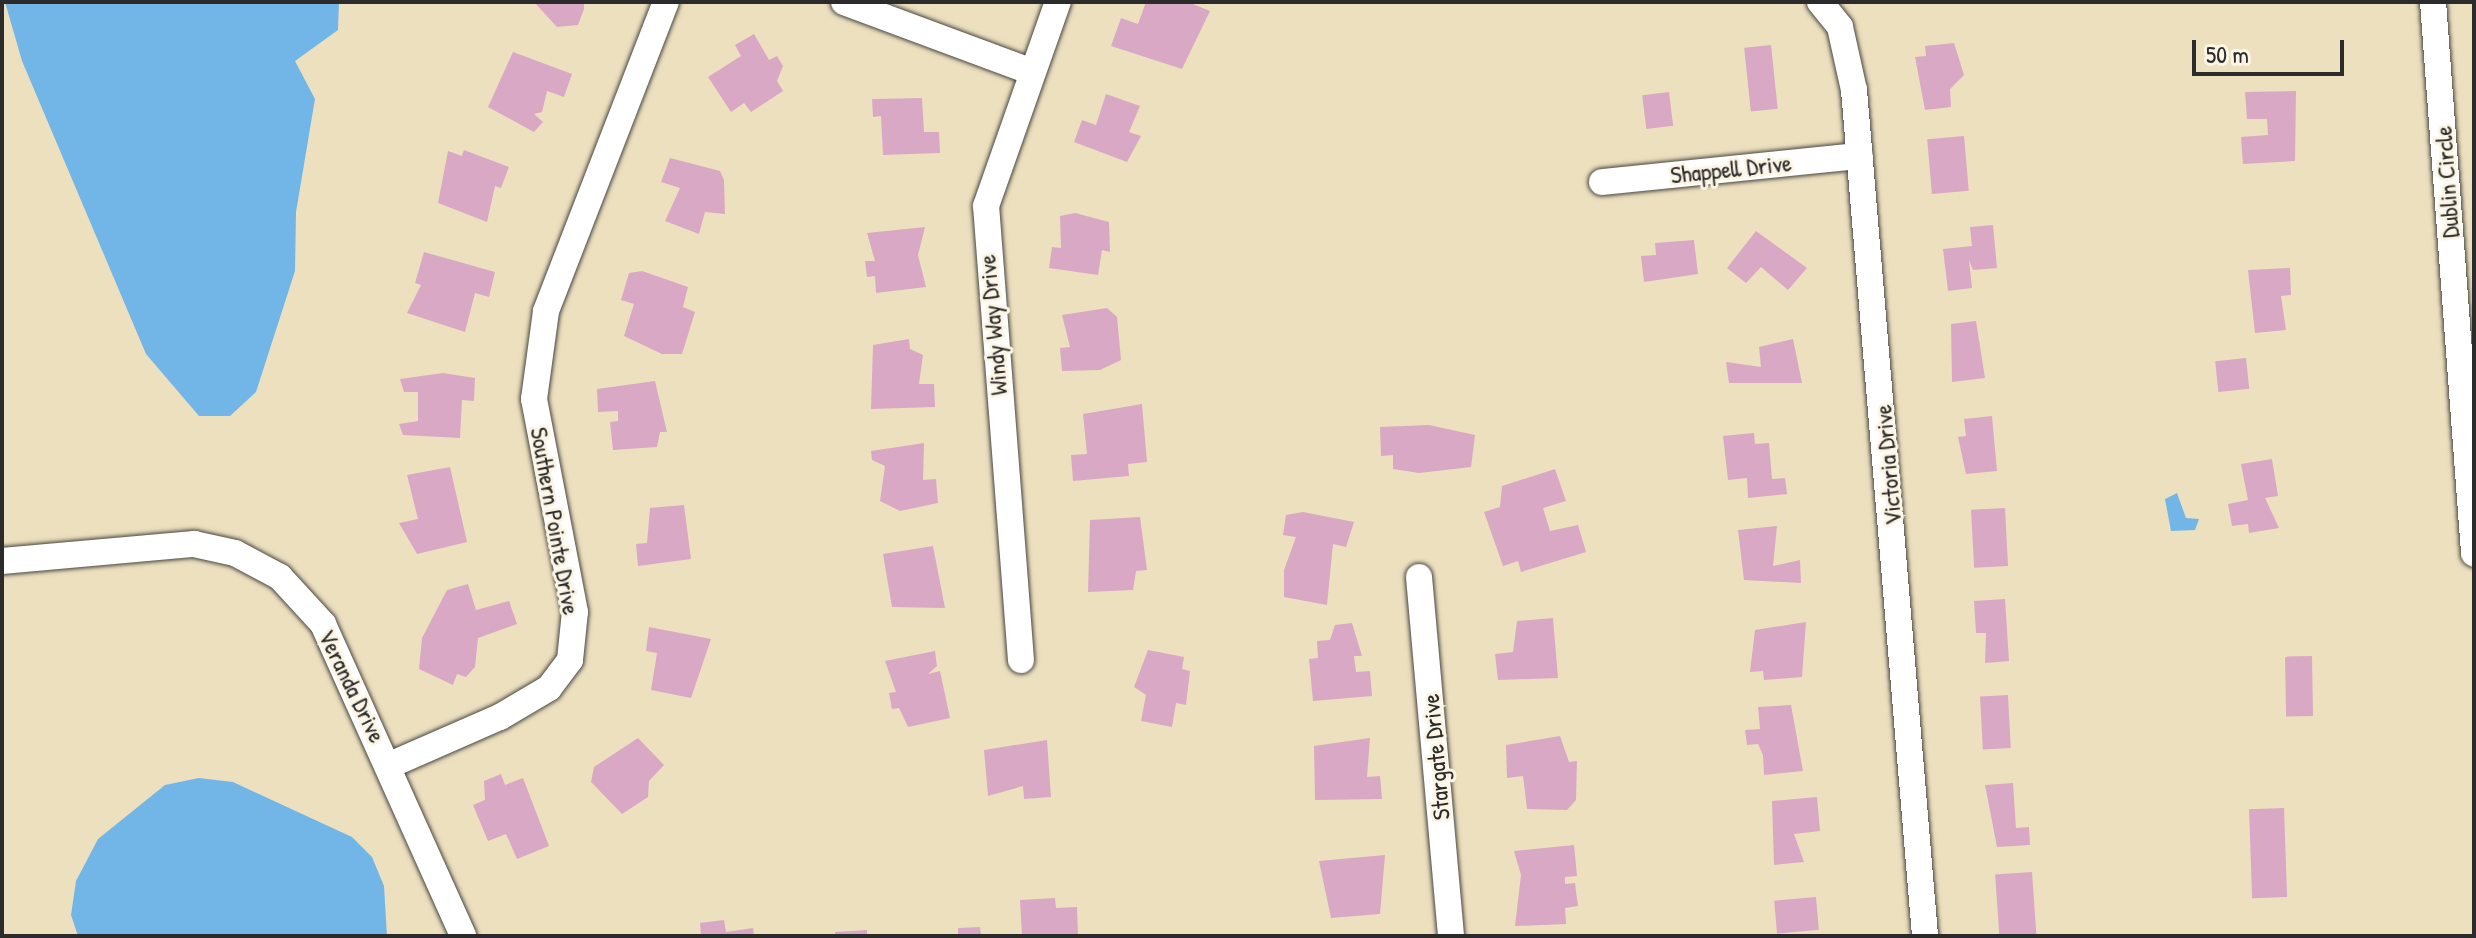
<!DOCTYPE html>
<html>
<head>
<meta charset="utf-8">
<style>
	body { margin:0 }
	#map { position:relative; width:2476px; height:938px; overflow:hidden; background:#ede0bf; font-family:"Patrick Hand",sans-serif }
	div>[style] { position:absolute }
	[style*='--x'] { left:calc(var(--x)*1px); top:calc(var(--y)*1px); width:calc(var(--w)*1px); rotate:calc(var(--a)*1deg) }
	.water>* { inset:0; background:#72b6e8 }
	.building>* { inset:0; background:#d9a8c5; transform-origin:0 0 }
	.roads { filter:drop-shadow(0 0 2px #484641) drop-shadow(0 0 2px #484641) }
	.minor>* { height:26px; margin:-13px; padding:0 13px; transform-origin:13px; border-radius:13px; background:#fff }
	span { translate:-50% -50%; white-space:nowrap; text-align:center; line-height:1.15; -webkit-text-stroke:6px #fcf5e5; paint-order:stroke }
	.street-label { font-size:24px; color:#2b2b2b }
	.frame { position:absolute; inset:0; border:4px solid #2b2b2b; pointer-events:none }
	.scale { position:absolute; left:2192px; top:40px; width:152px; height:36px; box-sizing:border-box; border:4px solid #2b2b2b; border-top:0; padding-left:10px; font-size:24px; line-height:28px; white-space:nowrap; color:#2b2b2b; -webkit-text-stroke:6px #fcf5e5; paint-order:stroke }
</style>
</head>
<body>
<div id="map">
	<div class="water">
		<div style="clip-path:polygon(5px 2px,339px 2px,338px 30px,295px 61px,315px 99px,296px 212px,295px 271px,256px 392px,230px 416px,199px 416px,146px 354px,22px 61px)"></div>
		<div style="clip-path:polygon(2177px 493px,2186px 518px,2199px 519px,2195px 530px,2171px 531px,2165px 499px)"></div>
		<div style="clip-path:polygon(199px 778px,233px 782px,352px 837px,372px 857px,384px 886px,387px 936px,78px 936px,71px 915px,76px 881px,98px 839px,165px 785px)"></div>
	</div>
	<div class="building">
		<div style="clip-path:polygon(534px 2px,584px 2px,584px 9px,578px 25px,557px 27px)"></div>
		<div style="clip-path:polygon(1146px 2px,1188px 2px,1210px 11px,1182px 69px,1111px 46px,1121px 18px,1138px 24px)"></div>
		<div style="clip-path:polygon(754px 34px,769px 60px,777px 56px,783px 66px,777px 81px,783px 91px,751px 112px,744px 103px,731px 112px,708px 77px,741px 56px,735px 45px)"></div>
		<div style="clip-path:polygon(1954px 43px,1964px 75px,1950px 89px,1951px 107px,1925px 110px,1915px 57px,1926px 56px,1925px 46px)"></div>
		<div style="left:1771px;top:45px;width:64px;height:27px;rotate:84deg"></div>
		<div style="clip-path:polygon(513px 52px,572px 74px,564px 97px,547px 91px,542px 112px,534px 114px,543px 122px,534px 132px,488px 107px)"></div>
		<div style="clip-path:polygon(2296px 91px,2295px 161px,2243px 164px,2241px 137px,2268px 135px,2267px 119px,2247px 119px,2245px 92px)"></div>
		<div style="left:1669px;top:92px;width:34px;height:27px;rotate:83deg"></div>
		<div style="clip-path:polygon(1106px 94px,1140px 106px,1129px 132px,1141px 136px,1127px 162px,1074px 142px,1082px 120px,1096px 125px)"></div>
		<div style="clip-path:polygon(922px 98px,924px 132px,939px 132px,940px 153px,883px 155px,881px 116px,873px 117px,872px 99px)"></div>
		<div style="left:1964px;top:136px;width:55px;height:37px;rotate:85deg"></div>
		<div style="clip-path:polygon(464px 150px,509px 167px,501px 188px,495px 186px,487px 222px,438px 203px,448px 151px,462px 156px)"></div>
		<div style="clip-path:polygon(670px 158px,720px 171px,724px 180px,725px 214px,705px 212px,699px 234px,665px 221px,680px 188px,661px 182px)"></div>
		<div style="clip-path:polygon(1075px 213px,1109px 222px,1110px 252px,1102px 250px,1098px 275px,1049px 268px,1052px 247px,1061px 248px,1060px 216px)"></div>
		<div style="clip-path:polygon(1993px 225px,1997px 268px,1973px 270px,1969px 260px,1972px 288px,1948px 291px,1943px 249px,1972px 246px,1970px 227px)"></div>
		<div style="clip-path:polygon(925px 227px,918px 255px,926px 287px,876px 293px,875px 276px,867px 277px,865px 261px,875px 261px,867px 233px)"></div>
		<div style="clip-path:polygon(1756px 231px,1807px 268px,1788px 290px,1761px 267px,1746px 283px,1727px 268px)"></div>
		<div style="clip-path:polygon(1694px 240px,1698px 274px,1644px 282px,1641px 256px,1656px 255px,1655px 243px)"></div>
		<div style="clip-path:polygon(424px 252px,495px 272px,489px 297px,475px 293px,465px 332px,407px 313px,421px 285px,415px 283px)"></div>
		<div style="clip-path:polygon(2290px 268px,2291px 295px,2281px 296px,2286px 330px,2255px 333px,2248px 270px)"></div>
		<div style="clip-path:polygon(642px 271px,688px 287px,683px 307px,695px 312px,682px 354px,662px 354px,624px 336px,634px 304px,621px 300px,629px 273px)"></div>
		<div style="clip-path:polygon(1107px 308px,1117px 317px,1121px 360px,1100px 370px,1062px 371px,1060px 348px,1070px 347px,1062px 315px)"></div>
		<div style="clip-path:polygon(1976px 321px,1985px 378px,1952px 382px,1951px 324px)"></div>
		<div style="clip-path:polygon(909px 339px,910px 349px,923px 355px,919px 384px,934px 384px,935px 407px,871px 409px,873px 345px)"></div>
		<div style="clip-path:polygon(1793px 339px,1802px 383px,1729px 383px,1726px 362px,1761px 367px,1759px 347px)"></div>
		<div style="left:2246px;top:358px;width:31px;height:31px;rotate:84deg"></div>
		<div style="clip-path:polygon(443px 373px,475px 378px,474px 401px,462px 400px,460px 438px,403px 435px,399px 424px,418px 421px,418px 392px,404px 392px,400px 379px)"></div>
		<div style="clip-path:polygon(655px 381px,667px 432px,660px 432px,657px 447px,613px 450px,610px 422px,618px 421px,618px 411px,598px 412px,597px 389px)"></div>
		<div style="clip-path:polygon(1142px 404px,1147px 462px,1128px 464px,1129px 476px,1073px 481px,1071px 455px,1087px 454px,1083px 414px)"></div>
		<div style="clip-path:polygon(1992px 416px,1997px 471px,1966px 474px,1958px 437px,1966px 436px,1964px 419px)"></div>
		<div style="clip-path:polygon(1429px 425px,1475px 435px,1471px 467px,1419px 473px,1393px 469px,1393px 455px,1381px 456px,1380px 427px)"></div>
		<div style="clip-path:polygon(1754px 433px,1755px 444px,1769px 443px,1772px 479px,1785px 478px,1787px 494px,1748px 498px,1747px 478px,1728px 480px,1723px 436px)"></div>
		<div style="clip-path:polygon(924px 443px,923px 480px,936px 479px,938px 503px,900px 511px,880px 501px,885px 466px,872px 460px,871px 451px)"></div>
		<div style="clip-path:polygon(2272px 459px,2278px 496px,2265px 498px,2279px 528px,2249px 533px,2248px 524px,2232px 526px,2228px 504px,2248px 500px,2241px 464px)"></div>
		<div style="clip-path:polygon(450px 467px,467px 542px,417px 554px,399px 523px,418px 519px,407px 475px)"></div>
		<div style="clip-path:polygon(1555px 469px,1566px 501px,1543px 508px,1550px 531px,1578px 525px,1586px 552px,1521px 572px,1518px 561px,1503px 566px,1484px 512px,1500px 507px,1502px 486px)"></div>
		<div style="clip-path:polygon(684px 505px,691px 559px,638px 566px,636px 544px,647px 543px,650px 508px)"></div>
		<div style="left:2005px;top:508px;width:58px;height:34px;rotate:87deg"></div>
		<div style="clip-path:polygon(1303px 512px,1354px 522px,1346px 547px,1333px 544px,1327px 605px,1284px 597px,1284px 570px,1296px 537px,1283px 535px,1286px 515px)"></div>
		<div style="clip-path:polygon(1140px 517px,1147px 570px,1136px 571px,1133px 590px,1088px 592px,1090px 520px)"></div>
		<div style="clip-path:polygon(1777px 526px,1773px 566px,1800px 560px,1801px 583px,1744px 580px,1738px 530px)"></div>
		<div style="clip-path:polygon(933px 546px,945px 608px,892px 607px,883px 554px)"></div>
		<div style="clip-path:polygon(468px 584px,476px 610px,509px 601px,517px 624px,478px 638px,475px 667px,466px 677px,457px 674px,453px 685px,419px 669px,422px 638px,447px 590px)"></div>
		<div style="clip-path:polygon(2005px 599px,2009px 661px,1985px 663px,1986px 633px,1976px 633px,1974px 601px)"></div>
		<div style="clip-path:polygon(1553px 618px,1558px 678px,1498px 680px,1495px 654px,1513px 652px,1517px 621px)"></div>
		<div style="clip-path:polygon(1806px 622px,1802px 677px,1764px 680px,1763px 671px,1750px 672px,1755px 630px)"></div>
		<div style="clip-path:polygon(1352px 623px,1362px 656px,1354px 656px,1356px 672px,1370px 671px,1372px 696px,1313px 701px,1309px 659px,1318px 658px,1317px 641px,1330px 640px,1335px 625px)"></div>
		<div style="clip-path:polygon(649px 627px,711px 639px,691px 698px,651px 690px,657px 653px,646px 651px)"></div>
		<div style="clip-path:polygon(1148px 650px,1184px 657px,1182px 669px,1190px 671px,1186px 705px,1176px 703px,1172px 727px,1141px 721px,1146px 695px,1134px 687px)"></div>
		<div style="clip-path:polygon(935px 651px,937px 666px,928px 674px,940px 671px,950px 718px,908px 727px,899px 708px,892px 709px,889px 693px,896px 692px,885px 661px)"></div>
		<div style="left:2312px;top:656px;width:60px;height:27px;rotate:89deg"></div>
		<div style="left:2008px;top:695px;width:53px;height:28px;rotate:87deg"></div>
		<div style="clip-path:polygon(1791px 705px,1803px 771px,1764px 775px,1763px 755px,1758px 744px,1747px 745px,1745px 730px,1760px 729px,1758px 707px)"></div>
		<div style="clip-path:polygon(1560px 736px,1569px 762px,1577px 761px,1576px 800px,1567px 810px,1527px 809px,1523px 776px,1507px 778px,1506px 745px)"></div>
		<div style="clip-path:polygon(638px 738px,664px 765px,649px 781px,648px 797px,622px 814px,591px 782px,594px 767px)"></div>
		<div style="clip-path:polygon(1370px 738px,1367px 777px,1380px 776px,1382px 799px,1315px 800px,1314px 746px)"></div>
		<div style="clip-path:polygon(1047px 740px,1051px 797px,1024px 799px,1023px 786px,988px 796px,984px 750px)"></div>
		<div style="clip-path:polygon(501px 774px,505px 785px,523px 778px,549px 846px,517px 859px,506px 834px,488px 841px,473px 805px,485px 800px,484px 781px)"></div>
		<div style="clip-path:polygon(2013px 783px,2016px 828px,2029px 827px,2030px 845px,1997px 847px,1985px 785px)"></div>
		<div style="clip-path:polygon(1817px 797px,1820px 831px,1794px 834px,1804px 862px,1774px 865px,1772px 801px)"></div>
		<div style="left:2284px;top:808px;width:89px;height:35px;rotate:88deg"></div>
		<div style="clip-path:polygon(1574px 845px,1577px 876px,1565px 877px,1565px 884px,1575px 883px,1578px 906px,1565px 908px,1566px 924px,1515px 926px,1521px 875px,1514px 851px)"></div>
		<div style="clip-path:polygon(1385px 855px,1380px 914px,1331px 918px,1319px 861px)"></div>
		<div style="left:2032px;top:872px;width:64px;height:37px;rotate:86deg"></div>
		<div style="left:1816px;top:897px;width:33px;height:42px;rotate:85deg"></div>
		<div style="clip-path:polygon(1055px 898px,1056px 908px,1077px 907px,1078px 936px,1022px 936px,1020px 900px)"></div>
		<div style="clip-path:polygon(724px 920px,726px 932px,753px 928px,754px 936px,701px 936px,700px 923px)"></div>
		<div style="clip-path:polygon(980px 927px,981px 936px,958px 936px,958px 928px)"></div>
		<div style="clip-path:polygon(867px 930px,867px 936px,835px 936px,835px 932px)"></div>
	</div>
	<div class="roads">
		<div class="minor">
			<div style="--x:844;--y:2;--w:198;--a:20.4"></div>
			<div style="--x:1820;--y:2;--w:32;--a:51"></div>
			<div style="--x:1840;--y:27;--w:65;--a:77.5"></div>
			<div style="--x:1854;--y:90;--w:849;--a:85.2"></div>
			<div style="--x:2433;--y:2;--w:553;--a:85.74"></div>
			<div style="--x:1602;--y:182;--w:259;--a:-5.8"></div>
			<div style="--x:2;--y:561;--w:193;--a:-5.1"></div>
			<div style="--x:194;--y:544;--w:42;--a:12.4"></div>
			<div style="--x:235;--y:553;--w:51;--a:28.1"></div>
			<div style="--x:280;--y:577;--w:64;--a:47.5"></div>
			<div style="--x:323;--y:624;--w:342;--a:65.8"></div>
			<div style="--x:1419;--y:577;--w:360;--a:84.9"></div>
			<div style="--x:1021;--y:660;--w:455;--a:-94.4"></div>
			<div style="--x:986;--y:206;--w:216;--a:-70.6"></div>
			<div style="--x:390;--y:765;--w:120;--a:-23.6"></div>
			<div style="--x:500;--y:717;--w:57;--a:-30.6"></div>
			<div style="--x:549;--y:688;--w:35;--a:-53"></div>
			<div style="--x:570;--y:660;--w:48;--a:-84.1"></div>
			<div style="--x:575;--y:612;--w:217;--a:-100.9"></div>
			<div style="--x:534;--y:399;--w:89;--a:-82.2"></div>
			<div style="--x:546;--y:311;--w:331;--a:-68.8"></div>
		</div>
	</div>
	<div class="street-label">
		<span style="left:1731px;top:169px;rotate:-6deg">Shappell Drive</span>
		<span style="left:2447px;top:182px;rotate:-94deg">Dublin Circle</span>
		<span style="left:993px;top:325px;rotate:-95deg">Windy Way Drive</span>
		<span style="left:1888px;top:465px;rotate:-95deg">Victoria Drive</span>
		<span style="left:555px;top:521px;rotate:80deg">Southern Pointe Drive</span>
		<span style="left:352px;top:686px;rotate:64deg">Veranda Drive</span>
		<span style="left:1436px;top:757px;rotate:-95deg">Stargate Drive</span>
	</div>
	<div class="frame"></div>
	<div class="scale">50 m</div>
</div>
</body>
</html>
